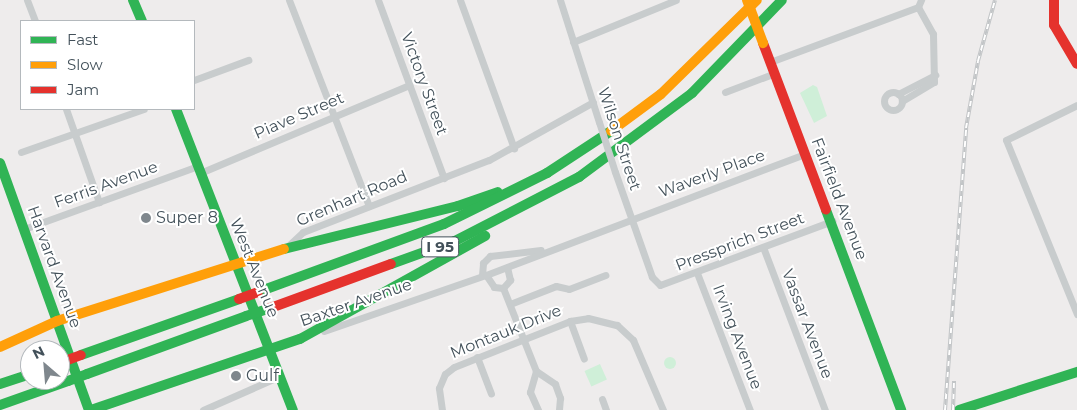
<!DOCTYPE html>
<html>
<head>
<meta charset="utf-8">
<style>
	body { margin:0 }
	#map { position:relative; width:1077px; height:410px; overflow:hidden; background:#eeecec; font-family:Montserrat,sans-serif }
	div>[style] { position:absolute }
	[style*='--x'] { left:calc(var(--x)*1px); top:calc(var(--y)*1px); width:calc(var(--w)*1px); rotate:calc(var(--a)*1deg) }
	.green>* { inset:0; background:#cfefd8; transform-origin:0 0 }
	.round { border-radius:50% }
	.street>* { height:7px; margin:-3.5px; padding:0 3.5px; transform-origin:3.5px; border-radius:3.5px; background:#c8cccd }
	.street>.ring { margin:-3.5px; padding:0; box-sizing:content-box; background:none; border:7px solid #c8cccd; border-radius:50% }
	.fast>* { height:10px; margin:-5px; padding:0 5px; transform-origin:5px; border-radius:5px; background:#30b455 }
	.slow>* { height:10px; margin:-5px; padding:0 5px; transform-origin:5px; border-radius:5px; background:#ff9f0a }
	.jam>* { height:10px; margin:-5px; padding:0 5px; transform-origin:5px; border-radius:5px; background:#e5322d }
	.rail>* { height:4px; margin-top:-2px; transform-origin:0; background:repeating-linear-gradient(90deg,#fff 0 5.5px,#c2c5c7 0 11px); box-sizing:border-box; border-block:1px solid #c2c5c7 }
	.street-bridge>* { height:7px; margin:-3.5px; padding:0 3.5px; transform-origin:3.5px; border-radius:3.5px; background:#c8cccd }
	.fast-bridge>* { height:10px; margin:-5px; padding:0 5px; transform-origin:5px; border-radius:5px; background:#30b455 }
	.slow-bridge>* { height:10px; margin:-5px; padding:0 5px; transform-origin:5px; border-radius:5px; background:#ff9f0a }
	.jam-bridge>* { height:10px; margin:-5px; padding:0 5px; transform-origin:5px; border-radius:5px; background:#e5322d }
	.dots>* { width:14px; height:14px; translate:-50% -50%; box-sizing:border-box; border:2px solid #fff; border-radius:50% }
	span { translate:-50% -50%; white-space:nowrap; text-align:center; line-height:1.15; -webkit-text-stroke:4px #fff; paint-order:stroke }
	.shield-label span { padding:1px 4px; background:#fff; border:1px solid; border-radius:4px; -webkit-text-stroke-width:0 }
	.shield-label { font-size:15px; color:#43515a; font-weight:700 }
	.street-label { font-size:16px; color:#43515a }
	.poi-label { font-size:16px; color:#43515a }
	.left { translate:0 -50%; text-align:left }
	.legend { position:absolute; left:20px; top:20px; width:175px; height:90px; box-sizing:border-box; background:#fff; border:1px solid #b4b9bd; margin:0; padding:6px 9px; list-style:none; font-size:15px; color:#43515a }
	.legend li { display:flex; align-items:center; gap:10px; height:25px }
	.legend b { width:25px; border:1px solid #b4b9bd }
	.north { position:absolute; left:20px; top:340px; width:50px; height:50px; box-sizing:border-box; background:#fff; border:1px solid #b4b9bd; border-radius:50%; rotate:333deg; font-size:14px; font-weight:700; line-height:20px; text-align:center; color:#43515a }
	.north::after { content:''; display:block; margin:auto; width:18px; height:22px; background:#7f878d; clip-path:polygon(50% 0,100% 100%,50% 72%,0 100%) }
</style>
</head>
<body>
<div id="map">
	<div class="green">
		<div style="clip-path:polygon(813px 85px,817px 87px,827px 116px,814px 123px,800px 93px)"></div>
		<div class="round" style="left:664px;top:357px;width:12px;height:12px"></div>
		<div style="left:600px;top:364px;width:17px;height:17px;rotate:66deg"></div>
	</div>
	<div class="street">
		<div style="--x:27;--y:0;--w:22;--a:69"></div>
		<div style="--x:289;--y:0;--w:221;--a:68.8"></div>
		<div style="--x:378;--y:0;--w:190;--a:69.7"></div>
		<div style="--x:460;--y:0;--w:158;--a:70"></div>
		<div style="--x:560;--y:0;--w:128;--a:72.3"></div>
		<div style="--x:573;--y:42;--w:111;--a:-22.2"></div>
		<div style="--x:770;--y:62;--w:158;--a:-20.4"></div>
		<div style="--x:918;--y:7;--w:8;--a:-67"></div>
		<div style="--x:194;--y:80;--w:58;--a:-20.3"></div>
		<div style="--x:725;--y:92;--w:53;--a:-20.8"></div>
		<div class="ring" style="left:884px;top:92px;width:11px;height:11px"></div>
		<div style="--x:898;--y:94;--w:42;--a:-27.2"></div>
		<div style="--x:902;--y:101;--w:37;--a:-31"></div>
		<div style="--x:934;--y:82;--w:48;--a:-91.2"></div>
		<div style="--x:933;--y:34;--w:31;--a:-119"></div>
		<div style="--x:1077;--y:105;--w:79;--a:153.8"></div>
		<div style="--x:1006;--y:140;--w:188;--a:67.8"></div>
		<div style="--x:66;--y:109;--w:99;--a:70.5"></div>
		<div style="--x:21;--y:152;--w:130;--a:-19.3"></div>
		<div style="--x:615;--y:172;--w:111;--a:70.6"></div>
		<div style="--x:652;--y:277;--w:11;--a:45"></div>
		<div style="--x:660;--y:285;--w:184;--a:-20.4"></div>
		<div style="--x:200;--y:173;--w:227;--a:-22.8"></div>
		<div style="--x:24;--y:229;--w:185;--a:-19.9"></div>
		<div style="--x:289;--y:245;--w:19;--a:-43"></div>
		<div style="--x:303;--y:232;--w:199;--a:-21.2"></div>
		<div style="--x:489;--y:160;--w:119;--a:-29.1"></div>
		<div style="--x:763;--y:247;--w:174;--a:69.2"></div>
		<div style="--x:697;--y:273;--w:147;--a:68.9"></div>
		<div style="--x:482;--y:275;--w:12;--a:-85"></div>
		<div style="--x:483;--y:263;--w:10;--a:-45"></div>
		<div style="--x:490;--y:256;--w:51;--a:-6.7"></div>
		<div style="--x:486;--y:275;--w:14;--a:56"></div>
		<div style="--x:494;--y:287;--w:9;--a:6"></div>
		<div style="--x:503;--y:288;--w:11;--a:-49"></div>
		<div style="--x:510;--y:280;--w:13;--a:-103"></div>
		<div style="--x:503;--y:288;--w:89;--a:68.3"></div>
		<div style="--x:510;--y:304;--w:49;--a:-21.4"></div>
		<div style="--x:556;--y:286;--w:13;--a:13"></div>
		<div style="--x:569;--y:289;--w:39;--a:-21"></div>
		<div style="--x:570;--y:321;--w:40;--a:69.8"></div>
		<div style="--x:324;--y:331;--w:171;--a:-19.1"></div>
		<div style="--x:486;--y:275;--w:341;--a:-20.8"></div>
		<div style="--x:477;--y:357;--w:39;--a:69"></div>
		<div style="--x:536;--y:371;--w:23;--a:34"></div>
		<div style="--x:555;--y:384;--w:15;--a:70"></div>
		<div style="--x:560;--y:398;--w:12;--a:95"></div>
		<div style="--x:536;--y:371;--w:22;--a:106"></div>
		<div style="--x:530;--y:392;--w:20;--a:66"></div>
		<div style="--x:602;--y:399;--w:12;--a:70"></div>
		<div style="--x:203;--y:410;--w:84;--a:-23.8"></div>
		<div style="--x:442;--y:410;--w:22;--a:-98"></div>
		<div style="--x:439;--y:388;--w:15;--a:-67"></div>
		<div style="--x:445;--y:374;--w:11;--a:-38"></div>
		<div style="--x:454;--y:367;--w:125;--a:-21.6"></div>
		<div style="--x:570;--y:321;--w:18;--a:-9"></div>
		<div style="--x:588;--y:318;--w:30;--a:14"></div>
		<div style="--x:617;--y:325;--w:22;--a:43"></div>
		<div style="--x:633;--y:340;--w:76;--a:66.8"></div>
	</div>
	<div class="fast">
		<div style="--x:133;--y:0;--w:23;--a:67"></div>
		<div style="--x:176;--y:109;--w:323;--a:68.8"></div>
		<div style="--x:0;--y:163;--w:263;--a:70.2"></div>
		<div style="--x:826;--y:210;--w:214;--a:69.4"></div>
		<div style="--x:284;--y:249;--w:179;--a:-13.9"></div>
		<div style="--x:458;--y:206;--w:42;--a:-19.3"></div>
		<div style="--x:391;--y:264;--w:68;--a:-19.8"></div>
		<div style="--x:455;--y:241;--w:140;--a:-27.3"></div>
		<div style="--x:579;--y:177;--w:141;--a:-36.6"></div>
		<div style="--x:692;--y:93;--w:129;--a:-45.9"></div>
		<div style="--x:258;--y:292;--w:198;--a:-20.1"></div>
		<div style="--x:444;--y:224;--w:115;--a:-26.3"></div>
		<div style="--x:547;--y:173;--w:77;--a:-33.3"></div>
		<div style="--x:300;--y:339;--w:212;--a:-29.1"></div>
		<div style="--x:81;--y:355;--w:168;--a:-19.5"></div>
		<div style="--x:87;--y:374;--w:169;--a:-20"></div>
		<div style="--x:0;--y:384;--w:32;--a:-18"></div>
		<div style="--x:0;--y:405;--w:72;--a:-19.4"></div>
		<div style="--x:91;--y:410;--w:221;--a:-18.8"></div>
		<div style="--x:959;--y:410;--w:124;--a:-17.9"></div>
	</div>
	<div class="slow">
		<div style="--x:611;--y:131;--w:62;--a:-36.5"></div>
		<div style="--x:661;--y:94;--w:134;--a:-44.4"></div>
		<div style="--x:57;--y:321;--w:238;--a:-17.6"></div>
		<div style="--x:0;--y:347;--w:63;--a:-24.5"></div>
	</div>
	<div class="jam">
		<div style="--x:1054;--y:0;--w:25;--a:90"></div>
		<div style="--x:1054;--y:25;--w:45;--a:59.5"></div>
		<div style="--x:763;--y:43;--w:178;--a:69.3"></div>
		<div style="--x:265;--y:310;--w:134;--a:-20.1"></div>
	</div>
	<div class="rail">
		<div style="--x:945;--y:410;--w:283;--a:-85.7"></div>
		<div style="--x:966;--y:128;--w:68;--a:-79.8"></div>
		<div style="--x:978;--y:61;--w:63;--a:-74.4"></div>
		<div style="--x:953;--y:410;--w:29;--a:-88"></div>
	</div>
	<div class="street-bridge">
		<div style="--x:599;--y:122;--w:52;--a:72.3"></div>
	</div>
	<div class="fast-bridge">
		<div style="--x:246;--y:316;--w:20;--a:-18"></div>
		<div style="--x:68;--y:381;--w:20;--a:-20"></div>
	</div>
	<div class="slow-bridge">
		<div style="--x:747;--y:0;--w:46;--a:69.6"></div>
	</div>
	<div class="jam-bridge">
		<div style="--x:239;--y:299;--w:20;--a:-20"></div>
		<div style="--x:62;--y:362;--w:20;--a:-20"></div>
	</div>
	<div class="dots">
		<div style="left:146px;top:218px;background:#7f878d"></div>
		<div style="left:236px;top:376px;background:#7f878d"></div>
	</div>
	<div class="shield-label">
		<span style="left:440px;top:247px">I 95</span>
	</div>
	<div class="street-label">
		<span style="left:424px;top:84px;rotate:70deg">Victory Street</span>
		<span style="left:299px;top:116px;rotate:-23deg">Piave Street</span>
		<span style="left:619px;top:139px;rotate:72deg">Wilson Street</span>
		<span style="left:712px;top:174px;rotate:-20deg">Waverly Place</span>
		<span style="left:106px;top:185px;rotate:-20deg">Ferris Avenue</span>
		<span style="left:352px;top:199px;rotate:-23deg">Grenhart Road</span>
		<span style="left:839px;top:199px;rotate:69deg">Fairfield Avenue</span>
		<span style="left:740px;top:242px;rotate:-21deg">Pressprich Street</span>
		<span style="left:54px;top:267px;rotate:70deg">Harvard Avenue</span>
		<span style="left:254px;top:268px;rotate:68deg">West Avenue</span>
		<span style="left:356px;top:303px;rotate:-19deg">Baxter Avenue</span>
		<span style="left:807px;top:324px;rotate:69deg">Vassar Avenue</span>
		<span style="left:506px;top:332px;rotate:-22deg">Montauk Drive</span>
		<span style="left:737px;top:337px;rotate:69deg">Irving Avenue</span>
	</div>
	<div class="poi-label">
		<span class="left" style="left:156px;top:218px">Super 8</span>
		<span class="left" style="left:246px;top:376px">Gulf</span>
	</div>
	<ul class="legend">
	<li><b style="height:6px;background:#30b455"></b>Fast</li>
	<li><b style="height:6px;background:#ff9f0a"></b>Slow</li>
	<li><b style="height:6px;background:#e5322d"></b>Jam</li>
	</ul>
	<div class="north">N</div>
</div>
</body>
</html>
